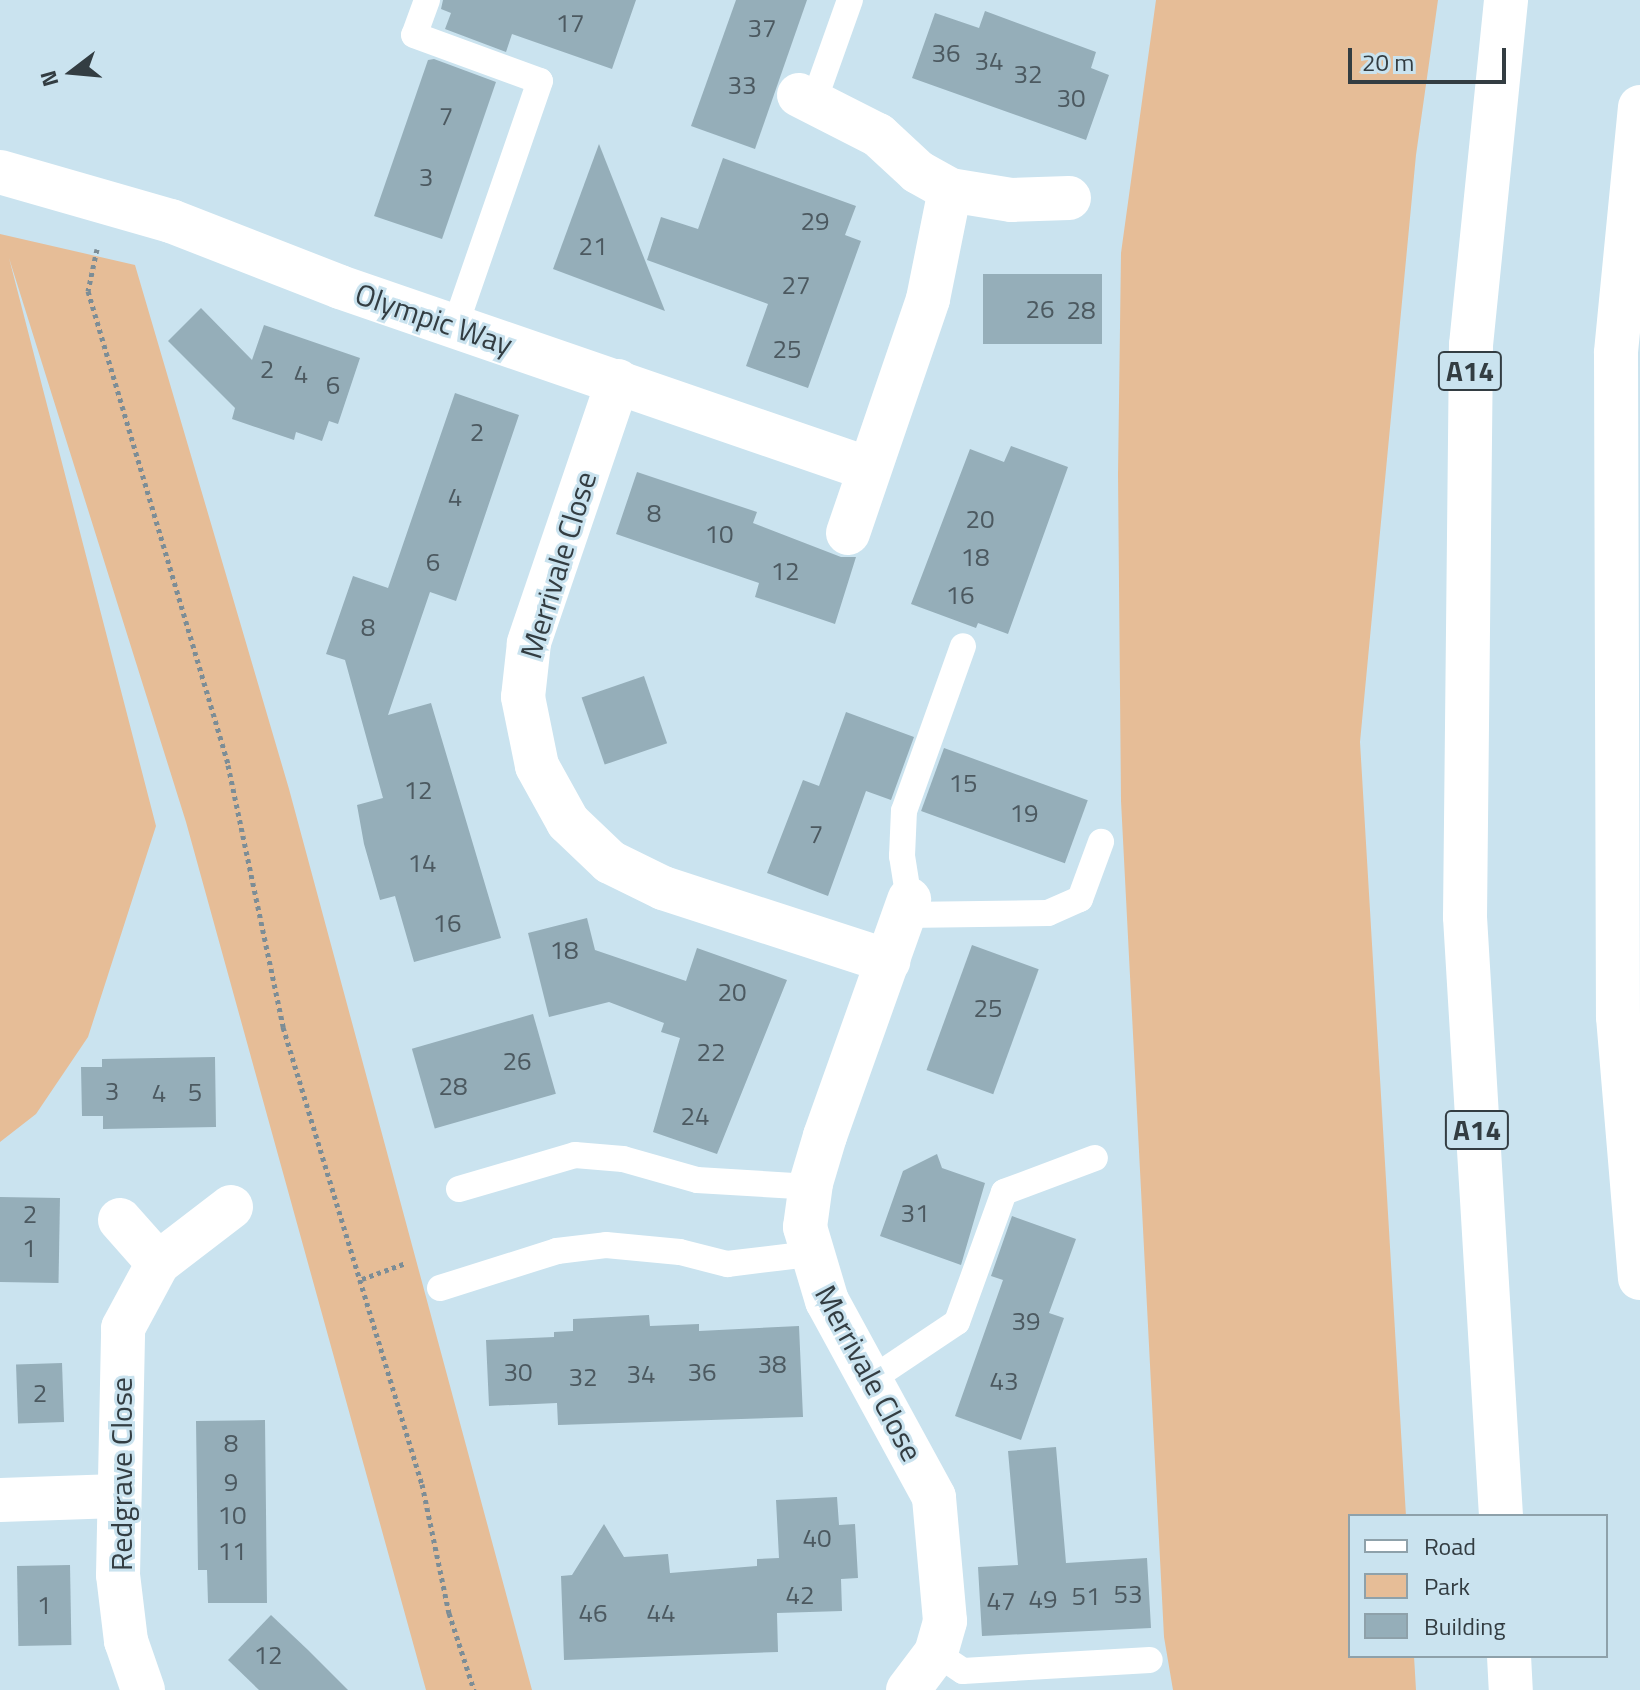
<!DOCTYPE html>
<html>
<head>
<meta charset="utf-8">
<style>
	body { margin:0 }
	#map { position:relative; width:1640px; height:1690px; overflow:hidden; background:#cae3ef; font-family:"Titillium Web",sans-serif }
	div>[style] { position:absolute }
	[style*='--x'] { left:calc(var(--x)*1px); top:calc(var(--y)*1px); width:calc(var(--w)*1px); rotate:calc(var(--a)*1deg) }
	.green>* { inset:0; background:#e6bd97 }
	.building>* { inset:0; background:#95aeb9; transform-origin:0 0 }
	.path>* { height:5px; margin-top:-2.5px; transform-origin:0; background:repeating-linear-gradient(90deg,#7c8d96 0 4px,transparent 0 8px) }
	.lane>* { height:26px; margin:-13px; padding:0 13px; transform-origin:13px; border-radius:13px; background:#fff }
	.street>* { height:44px; margin:-22px; padding:0 22px; transform-origin:22px; border-radius:22px; background:#fff }
	.highway>* { height:44px; margin:-22px; padding:0 22px; transform-origin:22px; border-radius:22px; background:#fff }
	span { translate:-50% -50%; white-space:nowrap; text-align:center; line-height:1.15; -webkit-text-stroke:6px #cae3ef; paint-order:stroke }
	.number-label { font-size:26px; color:#4c5960 }
	.number-label span { -webkit-text-stroke-width:0 }
	.shield-label span { padding:2px 6px; background:#cae3ef; border:2px solid; border-radius:6px; -webkit-text-stroke-width:0 }
	.shield-label { font-size:28px; color:#333d42; font-weight:700 }
	.street-label { font-size:30px; color:#333d42 }
	.legend { position:absolute; left:1348px; top:1514px; width:260px; height:144px; box-sizing:border-box; background:#cae3ef; border:2px solid #8ea1aa; margin:0; padding:10px 14px; list-style:none; font-size:24px; color:#333d42 }
	.legend li { display:flex; align-items:center; gap:16px; height:40px }
	.legend b { width:40px; border:2px solid #8ea1aa }
	.north { position:absolute; left:32px; top:32px; width:80px; height:80px; -webkit-text-stroke:6px #cae3ef; paint-order:stroke; rotate:254deg; font-size:22px; font-weight:700; line-height:32px; text-align:center; color:#333d42 }
	.north::after { content:''; display:block; margin:auto; width:28px; height:36px; background:#333d42; clip-path:polygon(50% 0,100% 100%,50% 72%,0 100%) }
	.scale { position:absolute; left:1348px; top:48px; width:158px; height:36px; box-sizing:border-box; border:4px solid #333d42; border-top:0; padding-left:10px; font-size:24px; line-height:28px; white-space:nowrap; color:#333d42; -webkit-text-stroke:6px #cae3ef; paint-order:stroke }
</style>
</head>
<body>
<div id="map">
	<div class="green">
		<div style="clip-path:polygon(1156px 0,1438px 0,1416px 155px,1360px 742px,1406px 1516px,1350px 1516px,1350px 1656px,1414px 1656px,1416px 1690px,1173px 1690px,1164px 1637px,1121px 801px,1118px 474px,1121px 253px)"></div>
		<div style="clip-path:polygon(0 234px,135px 265px,289px 789px,532px 1690px,426px 1690px,186px 822px,9px 258px,156px 826px,88px 1037px,36px 1114px,0 1142px)"></div>
	</div>
	<div class="building">
		<div style="clip-path:polygon(443px 0,636px 0,612px 69px,512px 34px,506px 52px,445px 29px,451px 13px,441px 9px)"></div>
		<div style="clip-path:polygon(736px 0,807px 0,755px 149px,691px 126px)"></div>
		<div style="clip-path:polygon(985px 11px,1096px 52px,1091px 68px,1109px 75px,1086px 140px,912px 78px,935px 13px,979px 28px)"></div>
		<div style="clip-path:polygon(434px 59px,496px 82px,442px 239px,374px 216px,428px 60px)"></div>
		<div style="clip-path:polygon(599px 144px,665px 311px,553px 269px)"></div>
		<div style="clip-path:polygon(723px 158px,856px 206px,845px 235px,861px 241px,808px 388px,746px 366px,768px 304px,647px 260px,661px 217px,698px 229px)"></div>
		<div style="left:983px;top:274px;width:119px;height:70px"></div>
		<div style="clip-path:polygon(201px 308px,252px 360px,264px 325px,360px 358px,338px 424px,329px 421px,322px 441px,296px 432px,294px 440px,232px 419px,235px 408px,168px 341px)"></div>
		<div style="clip-path:polygon(455px 393px,519px 415px,456px 601px,430px 592px,388px 715px,431px 703px,501px 938px,414px 962px,395px 896px,380px 900px,364px 844px,357px 805px,383px 798px,345px 660px,326px 654px,353px 576px,388px 588px)"></div>
		<div style="clip-path:polygon(1011px 446px,1068px 467px,1008px 634px,978px 623px,976px 628px,911px 604px,970px 449px,1004px 462px)"></div>
		<div style="clip-path:polygon(637px 472px,757px 512px,753px 523px,841px 557px,856px 557px,835px 624px,755px 597px,759px 583px,616px 534px)"></div>
		<div style="left:644px;top:676px;width:71px;height:66px;rotate:71deg"></div>
		<div style="clip-path:polygon(846px 712px,914px 737px,891px 800px,866px 791px,828px 896px,767px 873px,803px 780px,819px 786px)"></div>
		<div style="left:944px;top:748px;width:153px;height:67px;rotate:20deg"></div>
		<div style="clip-path:polygon(587px 918px,595px 950px,686px 981px,697px 948px,787px 980px,717px 1154px,653px 1132px,680px 1038px,661px 1032px,664px 1023px,609px 1002px,549px 1017px,528px 933px)"></div>
		<div style="left:972px;top:945px;width:71px;height:133px;rotate:20deg"></div>
		<div style="left:533px;top:1014px;width:83px;height:126px;rotate:74deg"></div>
		<div style="clip-path:polygon(215px 1057px,216px 1127px,103px 1129px,103px 1116px,82px 1116px,81px 1067px,102px 1067px,102px 1059px)"></div>
		<div style="clip-path:polygon(937px 1154px,942px 1168px,985px 1183px,961px 1265px,880px 1236px,903px 1171px)"></div>
		<div style="left:0;top:1197px;width:60px;height:85px;rotate:1deg"></div>
		<div style="clip-path:polygon(1012px 1216px,1076px 1239px,1049px 1313px,1064px 1318px,1021px 1440px,955px 1416px,1003px 1280px,991px 1276px)"></div>
		<div style="clip-path:polygon(649px 1315px,650px 1326px,699px 1324px,699px 1331px,799px 1326px,803px 1417px,558px 1425px,557px 1403px,489px 1406px,486px 1340px,554px 1337px,554px 1332px,573px 1331px,573px 1319px)"></div>
		<div style="left:62px;top:1363px;width:59px;height:46px;rotate:88deg"></div>
		<div style="clip-path:polygon(265px 1420px,267px 1603px,208px 1603px,207px 1570px,198px 1570px,196px 1421px)"></div>
		<div style="clip-path:polygon(1056px 1447px,1066px 1563px,1147px 1558px,1151px 1628px,982px 1636px,978px 1567px,1018px 1565px,1008px 1451px)"></div>
		<div style="clip-path:polygon(837px 1497px,839px 1525px,855px 1524px,858px 1578px,841px 1579px,842px 1611px,777px 1613px,778px 1652px,564px 1660px,561px 1576px,572px 1575px,604px 1524px,624px 1557px,668px 1554px,670px 1573px,757px 1566px,757px 1559px,779px 1558px,776px 1500px)"></div>
		<div style="left:70px;top:1565px;width:80px;height:53px;rotate:89deg"></div>
		<div style="clip-path:polygon(271px 1615px,308px 1650px,348px 1690px,259px 1690px,228px 1660px)"></div>
	</div>
	<div class="path">
		<div style="--x:97;--y:249;--w:43;--a:102.1"></div>
		<div style="--x:88;--y:291;--w:494;--a:73.5"></div>
		<div style="--x:228;--y:765;--w:268;--a:78.1"></div>
		<div style="--x:283;--y:1027;--w:478;--a:73.1"></div>
		<div style="--x:422;--y:1484;--w:132;--a:78.2"></div>
		<div style="--x:449;--y:1613;--w:81;--a:72"></div>
		<div style="--x:362;--y:1279;--w:47;--a:-20"></div>
	</div>
	<div class="lane">
		<div style="--x:427;--y:0;--w:37;--a:110"></div>
		<div style="--x:414;--y:35;--w:134;--a:20.1"></div>
		<div style="--x:540;--y:81;--w:259;--a:109.1"></div>
		<div style="--x:814;--y:101;--w:107;--a:-70.4"></div>
		<div style="--x:909;--y:900;--w:45;--a:-99"></div>
		<div style="--x:902;--y:856;--w:45;--a:-87.5"></div>
		<div style="--x:904;--y:811;--w:175;--a:-70.3"></div>
		<div style="--x:904;--y:915;--w:144;--a:-0.8"></div>
		<div style="--x:1048;--y:913;--w:35;--a:-24"></div>
		<div style="--x:1080;--y:899;--w:61;--a:-69.8"></div>
		<div style="--x:459;--y:1189;--w:121;--a:-16.3"></div>
		<div style="--x:575;--y:1155;--w:48;--a:4.8"></div>
		<div style="--x:623;--y:1159;--w:77;--a:15.8"></div>
		<div style="--x:697;--y:1180;--w:113;--a:3.5"></div>
		<div style="--x:440;--y:1288;--w:123;--a:-17.5"></div>
		<div style="--x:557;--y:1251;--w:49;--a:-7"></div>
		<div style="--x:606;--y:1245;--w:74;--a:5.4"></div>
		<div style="--x:680;--y:1252;--w:49;--a:14.3"></div>
		<div style="--x:727;--y:1264;--w:84;--a:-6.9"></div>
		<div style="--x:872;--y:1379;--w:102;--a:-33.8"></div>
		<div style="--x:957;--y:1322;--w:138;--a:-70.1"></div>
		<div style="--x:1004;--y:1192;--w:97;--a:-20.5"></div>
		<div style="--x:936;--y:1653;--w:32;--a:34"></div>
		<div style="--x:963;--y:1671;--w:187;--a:-3.4"></div>
	</div>
	<div class="street">
		<div style="--x:799;--y:95;--w:89;--a:26.9"></div>
		<div style="--x:878;--y:135;--w:54;--a:42.8"></div>
		<div style="--x:918;--y:172;--w:37;--a:29"></div>
		<div style="--x:950;--y:190;--w:62;--a:9.3"></div>
		<div style="--x:1011;--y:200;--w:58;--a:-2"></div>
		<div style="--x:0;--y:172;--w:178;--a:16"></div>
		<div style="--x:171;--y:221;--w:181;--a:21.3"></div>
		<div style="--x:340;--y:287;--w:559;--a:18.99"></div>
		<div style="--x:618;--y:381;--w:277;--a:108.8"></div>
		<div style="--x:529;--y:643;--w:54;--a:96.3"></div>
		<div style="--x:523;--y:697;--w:70;--a:78.5"></div>
		<div style="--x:537;--y:766;--w:64;--a:61"></div>
		<div style="--x:568;--y:822;--w:58;--a:43.6"></div>
		<div style="--x:610;--y:862;--w:59;--a:26.1"></div>
		<div style="--x:663;--y:888;--w:237;--a:18"></div>
		<div style="--x:848;--y:533;--w:247;--a:-71.1"></div>
		<div style="--x:928;--y:299;--w:111;--a:-78.6"></div>
		<div style="--x:120;--y:1220;--w:57;--a:48.5"></div>
		<div style="--x:0;--y:1500;--w:117;--a:-2"></div>
		<div style="--x:143;--y:1690;--w:52;--a:-109.1"></div>
		<div style="--x:126;--y:1641;--w:66;--a:-96.9"></div>
		<div style="--x:118;--y:1575;--w:247;--a:-88.8"></div>
		<div style="--x:123;--y:1328;--w:74;--a:-61.7"></div>
		<div style="--x:158;--y:1263;--w:92;--a:-37.5"></div>
		<div style="--x:908;--y:1690;--w:46;--a:-52.9"></div>
		<div style="--x:936;--y:1653;--w:33;--a:-74"></div>
		<div style="--x:945;--y:1621;--w:124;--a:-95.1"></div>
		<div style="--x:934;--y:1497;--w:223;--a:-118.6"></div>
		<div style="--x:827;--y:1301;--w:77;--a:-106.6"></div>
		<div style="--x:805;--y:1227;--w:44;--a:-82.2"></div>
		<div style="--x:811;--y:1183;--w:49;--a:-73.4"></div>
		<div style="--x:825;--y:1136;--w:251;--a:-70.4"></div>
	</div>
	<div class="highway">
		<div style="--x:1640;--y:107;--w:247;--a:95.6"></div>
		<div style="--x:1616;--y:353;--w:664;--a:89.83"></div>
		<div style="--x:1618;--y:1017;--w:262;--a:85.2"></div>
		<div style="--x:1501;--y:1516;--w:600;--a:-93.44"></div>
		<div style="--x:1465;--y:917;--w:572;--a:-89.4"></div>
		<div style="--x:1471;--y:345;--w:347;--a:-84.2"></div>
		<div style="--x:1509;--y:1656;--w:34;--a:87"></div>
	</div>
	<div class="number-label">
		<span style="left:570px;top:23px">17</span>
		<span style="left:762px;top:28px">37</span>
		<span style="left:946px;top:53px">36</span>
		<span style="left:989px;top:61px">34</span>
		<span style="left:1028px;top:74px">32</span>
		<span style="left:742px;top:85px">33</span>
		<span style="left:1071px;top:98px">30</span>
		<span style="left:446px;top:116px">7</span>
		<span style="left:426px;top:177px">3</span>
		<span style="left:815px;top:221px">29</span>
		<span style="left:593px;top:246px">21</span>
		<span style="left:796px;top:285px">27</span>
		<span style="left:1040px;top:309px">26</span>
		<span style="left:1081px;top:310px">28</span>
		<span style="left:787px;top:349px">25</span>
		<span style="left:267px;top:369px">2</span>
		<span style="left:301px;top:374px">4</span>
		<span style="left:333px;top:385px">6</span>
		<span style="left:477px;top:432px">2</span>
		<span style="left:455px;top:497px">4</span>
		<span style="left:654px;top:513px">8</span>
		<span style="left:980px;top:519px">20</span>
		<span style="left:719px;top:534px">10</span>
		<span style="left:975px;top:557px">18</span>
		<span style="left:433px;top:562px">6</span>
		<span style="left:785px;top:571px">12</span>
		<span style="left:960px;top:595px">16</span>
		<span style="left:368px;top:627px">8</span>
		<span style="left:963px;top:783px">15</span>
		<span style="left:418px;top:790px">12</span>
		<span style="left:1024px;top:813px">19</span>
		<span style="left:816px;top:834px">7</span>
		<span style="left:422px;top:863px">14</span>
		<span style="left:447px;top:923px">16</span>
		<span style="left:564px;top:950px">18</span>
		<span style="left:732px;top:992px">20</span>
		<span style="left:988px;top:1008px">25</span>
		<span style="left:711px;top:1052px">22</span>
		<span style="left:517px;top:1061px">26</span>
		<span style="left:453px;top:1086px">28</span>
		<span style="left:112px;top:1091px">3</span>
		<span style="left:195px;top:1092px">5</span>
		<span style="left:159px;top:1093px">4</span>
		<span style="left:695px;top:1116px">24</span>
		<span style="left:915px;top:1213px">31</span>
		<span style="left:30px;top:1214px">2</span>
		<span style="left:29px;top:1248px">1</span>
		<span style="left:1026px;top:1321px">39</span>
		<span style="left:772px;top:1364px">38</span>
		<span style="left:518px;top:1372px">30</span>
		<span style="left:702px;top:1372px">36</span>
		<span style="left:641px;top:1374px">34</span>
		<span style="left:583px;top:1377px">32</span>
		<span style="left:1004px;top:1381px">43</span>
		<span style="left:40px;top:1393px">2</span>
		<span style="left:231px;top:1443px">8</span>
		<span style="left:231px;top:1482px">9</span>
		<span style="left:232px;top:1515px">10</span>
		<span style="left:817px;top:1538px">40</span>
		<span style="left:232px;top:1551px">11</span>
		<span style="left:1128px;top:1594px">53</span>
		<span style="left:800px;top:1595px">42</span>
		<span style="left:1086px;top:1596px">51</span>
		<span style="left:1043px;top:1599px">49</span>
		<span style="left:1001px;top:1601px">47</span>
		<span style="left:44px;top:1605px">1</span>
		<span style="left:593px;top:1613px">46</span>
		<span style="left:661px;top:1613px">44</span>
		<span style="left:268px;top:1655px">12</span>
	</div>
	<div class="shield-label">
		<span style="left:1470px;top:371px">A14</span>
		<span style="left:1477px;top:1130px">A14</span>
	</div>
	<div class="street-label">
		<span style="left:434px;top:319px;rotate:19deg">Olympic Way</span>
		<span style="left:558px;top:565px;rotate:-73deg">Merrivale Close</span>
		<span style="left:869px;top:1373px;rotate:62deg">Merrivale Close</span>
		<span style="left:121px;top:1474px;rotate:-90deg">Redgrave Close</span>
	</div>
	<ul class="legend">
	<li><b style="height:10px;background:#fff"></b>Road</li>
	<li><b style="height:22px;background:#e6bd97"></b>Park</li>
	<li><b style="height:22px;background:#95aeb9"></b>Building</li>
	</ul>
	<div class="north">N</div>
	<div class="scale">20 m</div>
</div>
</body>
</html>
